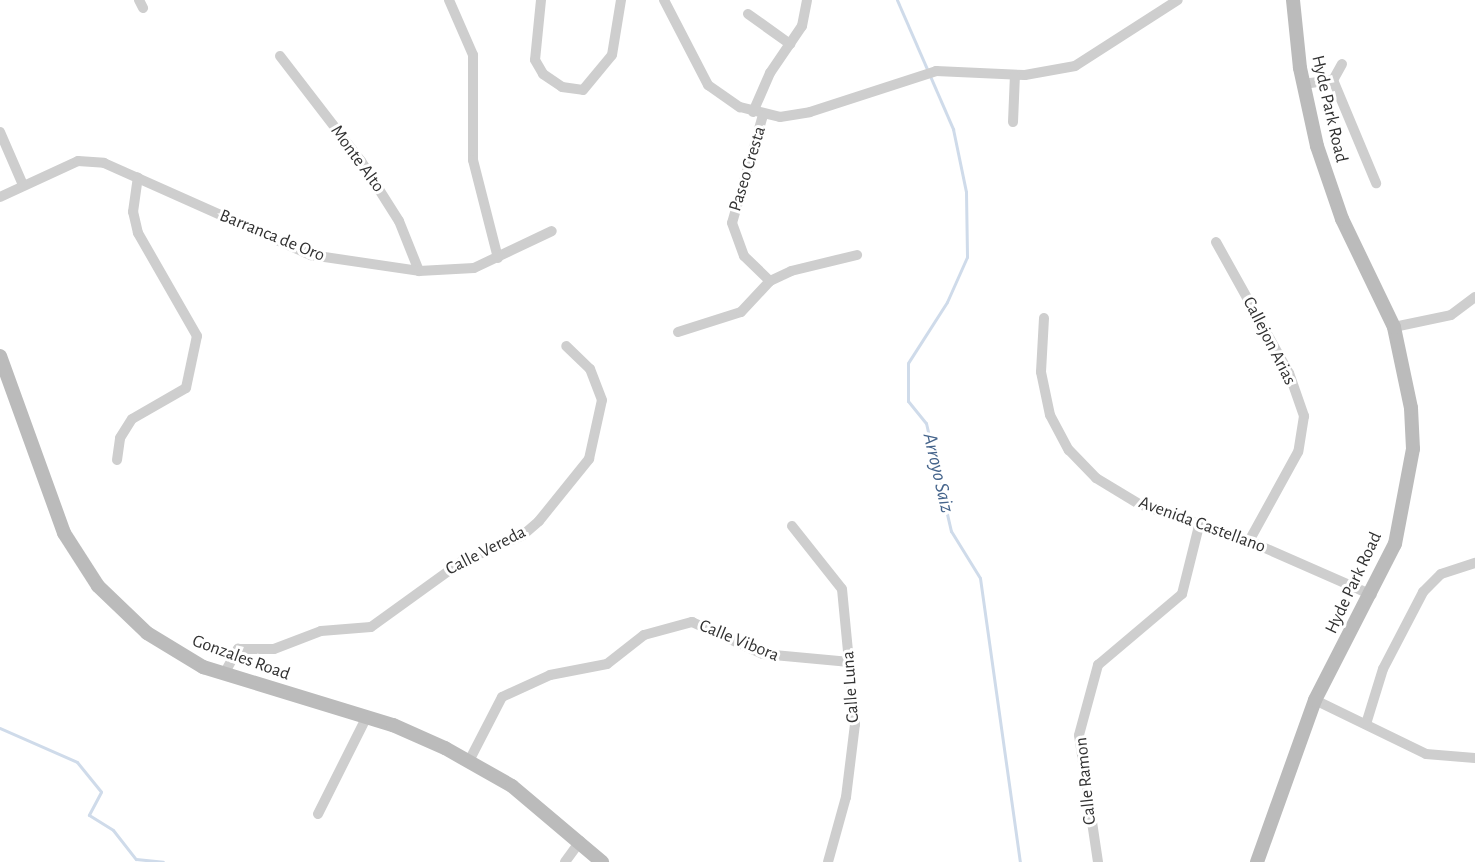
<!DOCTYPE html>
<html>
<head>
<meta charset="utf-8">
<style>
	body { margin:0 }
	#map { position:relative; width:1475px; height:862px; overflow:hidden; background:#fff; font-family:"Alegreya Sans",sans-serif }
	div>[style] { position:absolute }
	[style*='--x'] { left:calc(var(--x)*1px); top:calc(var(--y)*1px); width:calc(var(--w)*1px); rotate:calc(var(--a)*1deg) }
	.stream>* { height:3px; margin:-1.5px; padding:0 1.5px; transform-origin:1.5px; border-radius:1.5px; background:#cfdbea }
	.street>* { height:10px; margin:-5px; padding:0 5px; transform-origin:5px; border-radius:5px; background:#cecece }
	.secondary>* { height:14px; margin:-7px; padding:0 7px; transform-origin:7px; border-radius:7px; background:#bbb }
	span { translate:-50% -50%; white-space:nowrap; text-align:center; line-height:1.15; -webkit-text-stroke:6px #fff; paint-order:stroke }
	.street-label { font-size:18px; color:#313131 }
	.water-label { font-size:20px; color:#46658c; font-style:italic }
</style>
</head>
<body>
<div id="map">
	<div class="stream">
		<div style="--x:897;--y:0;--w:141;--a:66.5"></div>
		<div style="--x:953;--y:129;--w:64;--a:78.3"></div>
		<div style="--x:966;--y:192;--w:65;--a:89.1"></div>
		<div style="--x:967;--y:257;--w:49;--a:114"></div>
		<div style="--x:947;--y:302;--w:72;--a:122.6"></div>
		<div style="--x:908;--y:363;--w:38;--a:90"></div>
		<div style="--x:908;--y:401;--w:28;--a:51"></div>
		<div style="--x:926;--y:423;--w:111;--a:77"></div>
		<div style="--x:951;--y:531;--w:55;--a:58.3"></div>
		<div style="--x:980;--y:578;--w:287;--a:82"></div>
		<div style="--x:0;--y:728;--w:84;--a:23.8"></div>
		<div style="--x:77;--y:762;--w:38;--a:51"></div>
		<div style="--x:101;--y:792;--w:26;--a:118"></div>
		<div style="--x:89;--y:815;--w:28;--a:32"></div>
		<div style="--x:113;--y:830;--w:37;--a:52"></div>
		<div style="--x:136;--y:859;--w:27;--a:6"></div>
	</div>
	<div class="street">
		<div style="--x:139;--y:0;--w:9;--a:63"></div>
		<div style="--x:449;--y:0;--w:60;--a:66.4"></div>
		<div style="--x:473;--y:55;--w:105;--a:90"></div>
		<div style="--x:473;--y:160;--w:101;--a:75.7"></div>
		<div style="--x:541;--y:0;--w:60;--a:95.7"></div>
		<div style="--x:535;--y:60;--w:16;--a:60"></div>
		<div style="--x:543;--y:74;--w:23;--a:34"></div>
		<div style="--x:562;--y:87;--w:21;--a:8"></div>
		<div style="--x:583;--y:90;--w:45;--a:-50.4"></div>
		<div style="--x:612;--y:55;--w:56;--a:-80.7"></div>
		<div style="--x:664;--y:0;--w:96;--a:62.6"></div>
		<div style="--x:708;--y:85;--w:39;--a:35"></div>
		<div style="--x:740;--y:107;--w:41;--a:14"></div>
		<div style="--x:780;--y:117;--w:30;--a:-9"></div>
		<div style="--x:810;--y:112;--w:133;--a:-18"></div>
		<div style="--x:936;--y:71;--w:89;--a:2.6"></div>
		<div style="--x:1025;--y:75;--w:51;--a:-10.2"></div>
		<div style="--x:1075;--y:66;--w:122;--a:-32.7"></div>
		<div style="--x:748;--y:14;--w:52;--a:35.5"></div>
		<div style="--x:280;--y:56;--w:133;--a:52.4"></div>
		<div style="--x:361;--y:161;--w:71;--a:57.7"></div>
		<div style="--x:399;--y:221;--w:54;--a:68.2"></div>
		<div style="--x:1342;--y:64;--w:18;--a:119"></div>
		<div style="--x:1333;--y:80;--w:112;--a:67.3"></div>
		<div style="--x:1302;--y:84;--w:31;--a:-7"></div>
		<div style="--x:753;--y:112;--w:43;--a:-66.4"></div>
		<div style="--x:770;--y:73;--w:57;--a:-55.8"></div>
		<div style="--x:802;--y:26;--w:26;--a:-79"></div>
		<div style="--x:763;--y:115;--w:112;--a:106"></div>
		<div style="--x:732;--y:223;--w:35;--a:70"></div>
		<div style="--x:744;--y:256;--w:36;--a:44"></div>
		<div style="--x:1013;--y:122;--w:47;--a:-87.6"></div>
		<div style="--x:0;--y:132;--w:58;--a:66.5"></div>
		<div style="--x:0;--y:197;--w:86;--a:-24.8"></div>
		<div style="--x:78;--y:161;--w:26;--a:4"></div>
		<div style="--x:104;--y:163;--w:227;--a:24"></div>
		<div style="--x:311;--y:255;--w:109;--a:8.4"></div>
		<div style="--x:419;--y:271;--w:55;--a:-3.1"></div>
		<div style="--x:474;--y:268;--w:86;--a:-25.4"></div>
		<div style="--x:1216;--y:242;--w:150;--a:60.9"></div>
		<div style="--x:1289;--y:373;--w:46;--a:70.8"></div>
		<div style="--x:1304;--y:416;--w:36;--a:99"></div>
		<div style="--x:1298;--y:452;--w:102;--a:118.8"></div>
		<div style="--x:1044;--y:318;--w:54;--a:93.2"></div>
		<div style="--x:1041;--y:372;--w:44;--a:78.2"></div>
		<div style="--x:1050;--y:415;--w:40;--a:62"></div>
		<div style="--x:1069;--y:450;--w:39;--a:46"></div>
		<div style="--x:1096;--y:478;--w:50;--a:31.2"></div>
		<div style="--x:1139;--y:504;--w:116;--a:18.6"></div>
		<div style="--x:1249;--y:541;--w:134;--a:23.7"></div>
		<div style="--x:1394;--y:327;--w:58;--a:-11.9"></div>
		<div style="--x:1451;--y:315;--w:30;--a:-37"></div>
		<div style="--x:678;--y:332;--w:66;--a:-17.6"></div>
		<div style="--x:741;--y:312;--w:42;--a:-46.9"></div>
		<div style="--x:770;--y:281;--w:23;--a:-25"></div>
		<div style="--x:791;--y:271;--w:68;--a:-13.6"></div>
		<div style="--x:117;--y:460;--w:22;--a:-82"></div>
		<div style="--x:120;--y:438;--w:22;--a:-58"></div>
		<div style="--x:132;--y:419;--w:62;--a:-29.9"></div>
		<div style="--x:186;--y:388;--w:53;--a:-78.1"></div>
		<div style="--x:197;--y:336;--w:119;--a:-119.8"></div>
		<div style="--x:138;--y:233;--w:22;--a:-103"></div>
		<div style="--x:133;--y:212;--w:35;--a:-82"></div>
		<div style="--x:792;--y:526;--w:80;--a:51.6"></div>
		<div style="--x:842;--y:589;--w:136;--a:84.5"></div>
		<div style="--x:855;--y:724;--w:74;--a:97"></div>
		<div style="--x:846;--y:797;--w:67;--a:105.5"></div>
		<div style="--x:224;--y:674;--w:29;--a:-61"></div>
		<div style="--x:238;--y:649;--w:36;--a:0"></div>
		<div style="--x:274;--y:649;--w:50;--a:-21"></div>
		<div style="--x:321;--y:631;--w:50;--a:-4.6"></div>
		<div style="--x:371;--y:627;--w:111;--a:-35.8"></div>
		<div style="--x:461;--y:562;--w:68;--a:-23.5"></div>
		<div style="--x:523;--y:535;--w:21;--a:-41"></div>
		<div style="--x:539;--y:521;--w:80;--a:-51.1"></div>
		<div style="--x:589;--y:459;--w:60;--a:-77.6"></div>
		<div style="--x:602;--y:400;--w:33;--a:-111"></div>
		<div style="--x:590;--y:369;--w:33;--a:-136"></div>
		<div style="--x:1315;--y:700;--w:123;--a:25.9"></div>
		<div style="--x:1426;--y:754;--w:49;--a:4.7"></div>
		<div style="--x:1366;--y:724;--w:58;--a:-72.8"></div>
		<div style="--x:1383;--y:669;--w:87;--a:-62.5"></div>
		<div style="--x:1423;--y:592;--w:25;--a:-45"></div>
		<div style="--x:1441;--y:574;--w:36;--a:-18"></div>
		<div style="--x:469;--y:761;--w:72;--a:-62.7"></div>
		<div style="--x:502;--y:697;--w:53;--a:-24.6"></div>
		<div style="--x:550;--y:675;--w:58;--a:-10.9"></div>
		<div style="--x:607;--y:664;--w:47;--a:-38.1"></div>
		<div style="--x:644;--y:635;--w:50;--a:-15.2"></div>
		<div style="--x:692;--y:622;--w:78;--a:24.3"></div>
		<div style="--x:763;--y:654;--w:87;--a:5.3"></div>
		<div style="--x:318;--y:814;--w:110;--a:-63.4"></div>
		<div style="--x:565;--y:862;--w:26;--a:-54"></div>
		<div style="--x:1098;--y:862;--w:128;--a:-98.5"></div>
		<div style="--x:1079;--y:735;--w:73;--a:-74.8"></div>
		<div style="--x:1098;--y:665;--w:110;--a:-40.2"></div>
		<div style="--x:1182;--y:594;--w:70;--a:-76"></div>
	</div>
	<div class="secondary">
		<div style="--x:0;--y:356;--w:188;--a:70.1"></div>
		<div style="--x:64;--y:533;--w:63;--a:57.3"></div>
		<div style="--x:98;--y:586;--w:68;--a:43.8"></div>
		<div style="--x:147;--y:633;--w:66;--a:31.3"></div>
		<div style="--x:203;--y:667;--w:199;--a:17"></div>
		<div style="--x:393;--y:725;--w:57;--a:23.9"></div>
		<div style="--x:445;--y:748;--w:77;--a:29.6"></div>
		<div style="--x:512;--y:786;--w:118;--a:40.2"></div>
		<div style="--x:1257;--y:862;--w:172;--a:-70.3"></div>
		<div style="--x:1315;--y:700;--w:175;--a:-62.9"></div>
		<div style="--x:1395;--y:544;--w:97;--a:-79.3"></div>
		<div style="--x:1413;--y:449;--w:41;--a:-92.8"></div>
		<div style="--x:1411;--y:408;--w:83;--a:-101.9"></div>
		<div style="--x:1394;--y:327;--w:120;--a:-115.7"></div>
		<div style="--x:1342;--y:219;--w:77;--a:-108.9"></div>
		<div style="--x:1317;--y:146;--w:80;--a:-102.3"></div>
		<div style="--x:1300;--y:68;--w:68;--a:-95.9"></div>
	</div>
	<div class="street-label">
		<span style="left:1329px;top:109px;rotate:77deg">Hyde Park Road</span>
		<span style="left:357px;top:159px;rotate:54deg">Monte Alto</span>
		<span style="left:748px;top:169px;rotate:-73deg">Paseo Cresta</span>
		<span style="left:272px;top:236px;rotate:22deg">Barranca de Oro</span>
		<span style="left:1269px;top:341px;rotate:63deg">Callejon Arias</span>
		<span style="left:1202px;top:525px;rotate:20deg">Avenida Castellano</span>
		<span style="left:486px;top:551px;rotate:-27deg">Calle Vereda</span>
		<span style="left:1354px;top:583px;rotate:-65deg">Hyde Park Road</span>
		<span style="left:739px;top:641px;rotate:22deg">Calle Vibora</span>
		<span style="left:241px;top:658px;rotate:20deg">Gonzales Road</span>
		<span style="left:851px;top:687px;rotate:-94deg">Calle Luna</span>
		<span style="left:1086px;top:781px;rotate:-96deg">Calle Ramon</span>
	</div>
	<div class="water-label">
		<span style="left:938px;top:473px;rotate:77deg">Arroyo Saiz</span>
	</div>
</div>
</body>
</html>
